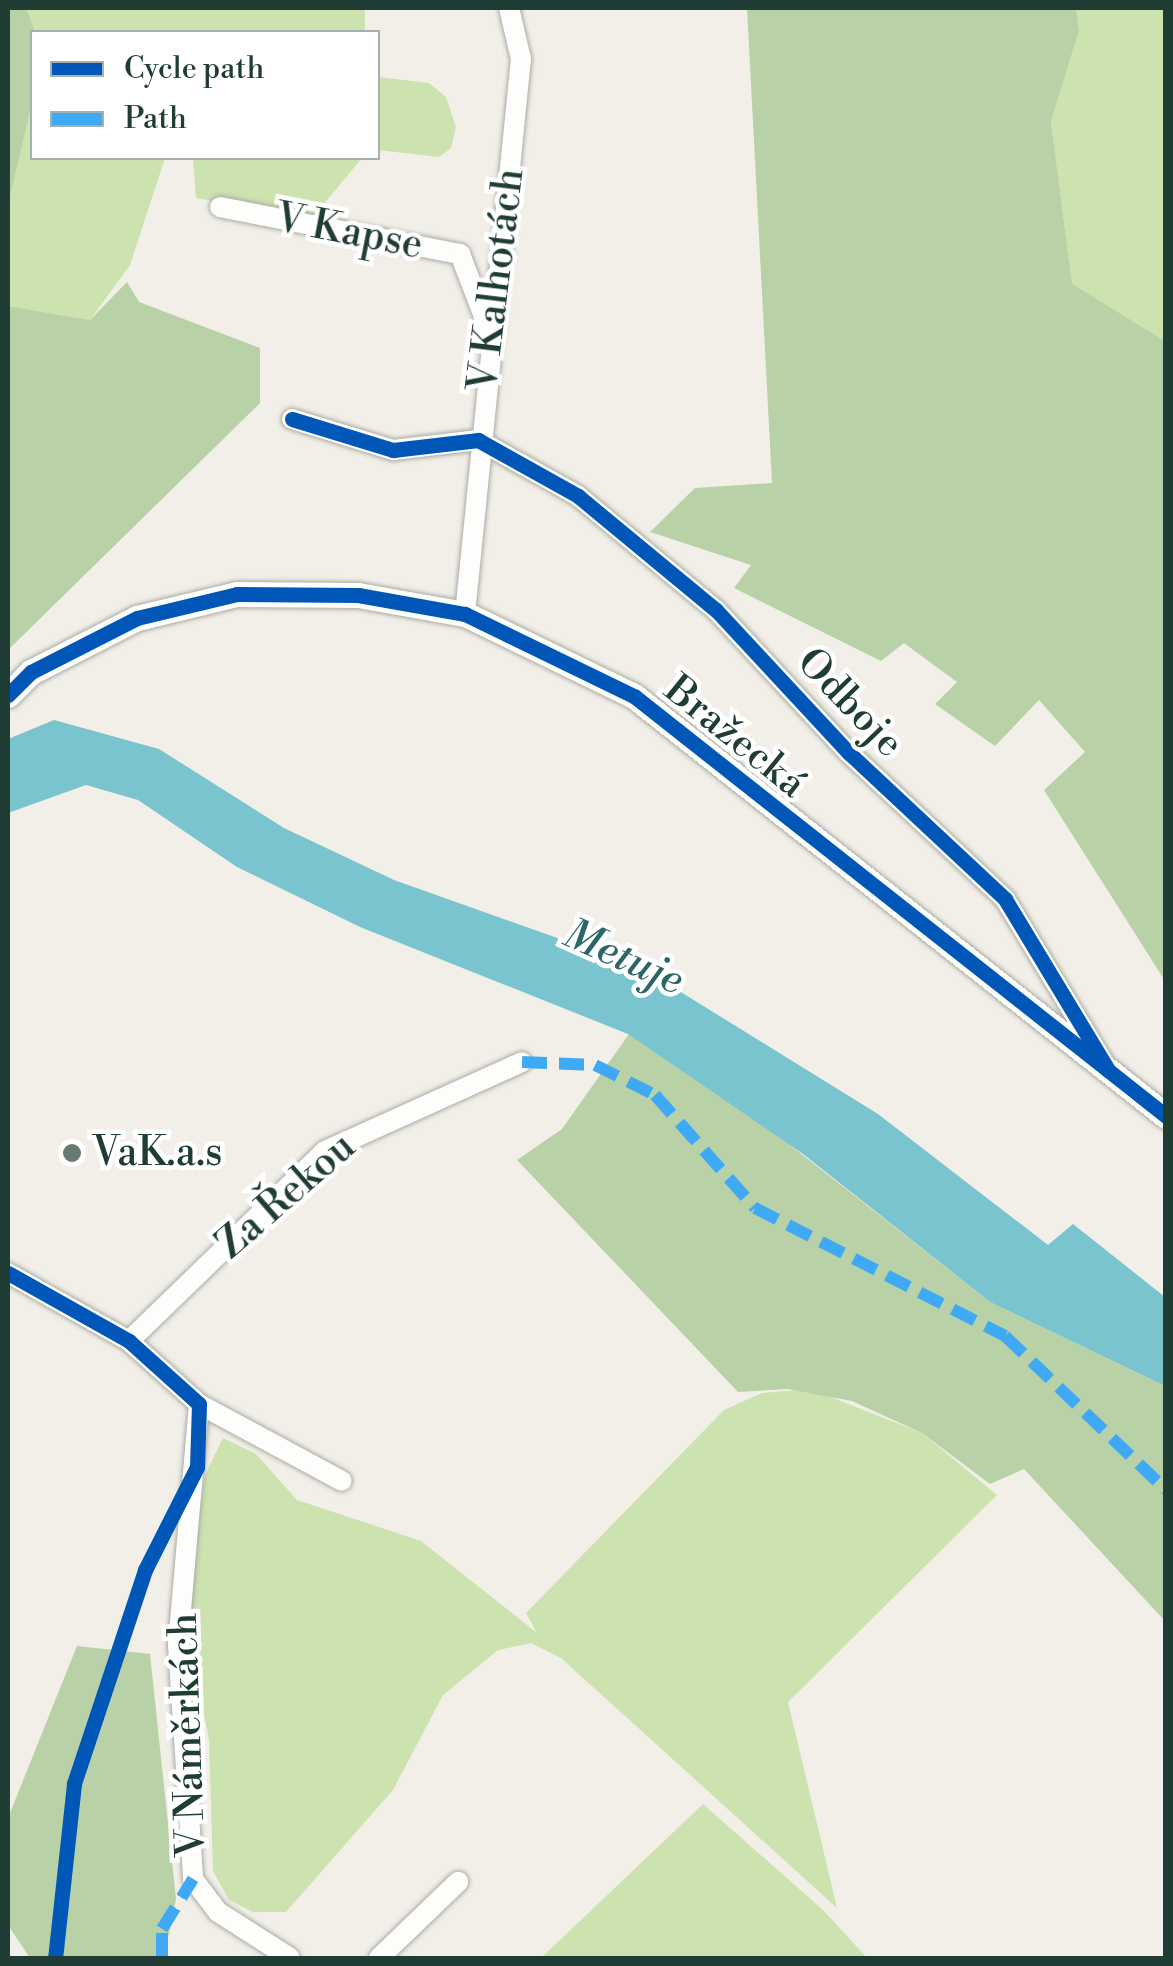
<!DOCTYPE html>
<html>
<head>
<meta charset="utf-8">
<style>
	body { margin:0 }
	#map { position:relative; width:1173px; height:1966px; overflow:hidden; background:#f1efe7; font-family:"Libre Bodoni",serif }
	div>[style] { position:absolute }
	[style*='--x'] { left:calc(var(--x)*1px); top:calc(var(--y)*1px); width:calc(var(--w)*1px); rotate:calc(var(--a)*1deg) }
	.green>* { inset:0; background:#cce2af; transform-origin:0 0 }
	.forest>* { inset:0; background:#b8d1a6 }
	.water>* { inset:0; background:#79c4ce }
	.roads { filter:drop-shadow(0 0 2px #aaaca7) drop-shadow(0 0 2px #aaaca7) }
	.minor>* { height:20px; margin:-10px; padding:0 10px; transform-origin:10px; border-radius:10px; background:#fdfdfb }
	.tertiary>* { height:25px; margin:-12.5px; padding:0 12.5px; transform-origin:12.5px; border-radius:12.5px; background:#fdfdfb }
	.quiet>* { height:12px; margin-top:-6px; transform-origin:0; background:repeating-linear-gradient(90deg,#3fa9f5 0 25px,transparent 0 37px) }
	.cycleway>* { height:15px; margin:-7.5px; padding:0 7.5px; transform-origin:7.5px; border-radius:7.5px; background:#0057b8 }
	.dots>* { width:28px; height:28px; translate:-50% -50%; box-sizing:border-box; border:5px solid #fff; border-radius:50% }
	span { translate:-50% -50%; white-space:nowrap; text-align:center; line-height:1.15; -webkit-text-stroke:9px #fff; paint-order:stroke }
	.street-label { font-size:40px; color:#1f3d34 }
	.poi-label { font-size:40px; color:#1f3d34 }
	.left { translate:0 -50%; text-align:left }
	.water-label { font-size:42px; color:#2c6666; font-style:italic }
	.frame { position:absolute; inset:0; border:10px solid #1f3d34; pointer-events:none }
	.legend { position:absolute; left:30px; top:30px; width:350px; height:130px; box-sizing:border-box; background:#fff; border:2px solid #a5b1ae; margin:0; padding:12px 18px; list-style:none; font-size:30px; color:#1f3d34 }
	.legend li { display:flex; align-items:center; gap:20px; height:50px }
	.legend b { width:50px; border:2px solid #a5b1ae }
</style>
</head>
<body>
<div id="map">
	<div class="green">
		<div style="left:26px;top:8px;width:339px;height:26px"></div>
		<div style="clip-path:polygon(1076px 8px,1165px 8px,1165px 341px,1072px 285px,1051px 121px,1079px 31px)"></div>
		<div style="clip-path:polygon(378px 77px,429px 83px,446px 97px,456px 127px,451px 148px,439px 157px,378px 150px)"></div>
		<div style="clip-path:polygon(32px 103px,32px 158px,165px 158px,130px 265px,90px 320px,8px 306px,8px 206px)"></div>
		<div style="clip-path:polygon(193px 158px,362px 158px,312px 218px,196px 198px)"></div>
		<div style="clip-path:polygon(810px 1389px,922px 1433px,997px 1495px,788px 1702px,837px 1908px,561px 1658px,531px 1643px,498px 1650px,443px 1695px,393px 1790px,286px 1912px,253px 1912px,229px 1900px,213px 1871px,209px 1740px,185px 1620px,205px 1475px,223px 1438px,256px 1454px,297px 1500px,421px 1541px,537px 1633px,526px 1613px,724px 1410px,762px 1393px)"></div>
		<div style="clip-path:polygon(703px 1804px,823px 1910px,867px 1958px,541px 1958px)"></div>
	</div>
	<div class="forest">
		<div style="clip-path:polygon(8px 8px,26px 8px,35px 32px,32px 103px,8px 206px)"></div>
		<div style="clip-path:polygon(747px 8px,1076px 8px,1079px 31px,1051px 121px,1072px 284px,1165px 341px,1165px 981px,1044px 790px,1085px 752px,1039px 700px,995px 746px,935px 704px,957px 682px,904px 643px,881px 661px,734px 588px,751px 565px,650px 532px,695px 488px,772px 483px)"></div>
		<div style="clip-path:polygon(127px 282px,139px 302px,260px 348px,260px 403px,8px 650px,8px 306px,90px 320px)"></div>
		<div style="clip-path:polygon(629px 1034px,790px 1145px,990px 1302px,1165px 1386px,1165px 1621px,1024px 1469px,990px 1484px,922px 1433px,852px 1401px,788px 1389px,738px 1392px,517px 1160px,562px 1129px)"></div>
		<div style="clip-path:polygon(77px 1646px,150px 1654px,176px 1899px,164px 1958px,30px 1958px,8px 1925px,8px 1818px)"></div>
	</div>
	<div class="water">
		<div style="clip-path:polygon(54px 720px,159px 749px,284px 828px,394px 880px,642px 968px,878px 1114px,1048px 1245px,1073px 1224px,1165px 1297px,1165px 1386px,990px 1302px,803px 1154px,628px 1034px,360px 927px,237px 867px,138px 800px,86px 785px,8px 813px,8px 739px)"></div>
	</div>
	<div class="roads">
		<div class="minor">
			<div style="--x:220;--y:207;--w:245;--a:11.1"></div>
			<div style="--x:460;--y:254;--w:78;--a:69"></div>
			<div style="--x:292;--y:419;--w:106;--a:17.1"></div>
			<div style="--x:393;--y:450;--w:86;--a:-6.7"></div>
			<div style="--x:478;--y:440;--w:115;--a:29.2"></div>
			<div style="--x:578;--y:496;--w:179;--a:39.6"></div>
			<div style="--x:716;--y:610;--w:195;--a:47.1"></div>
			<div style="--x:849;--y:753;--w:214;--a:43.1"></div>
			<div style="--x:1005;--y:899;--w:197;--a:58.9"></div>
			<div style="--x:465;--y:614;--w:558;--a:-84.24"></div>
			<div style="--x:521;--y:59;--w:52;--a:-103.2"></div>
			<div style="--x:8;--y:1273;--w:139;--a:29.3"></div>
			<div style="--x:129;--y:1341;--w:94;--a:42"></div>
			<div style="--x:199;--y:1404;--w:242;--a:95"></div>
			<div style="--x:178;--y:1645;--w:234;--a:86.3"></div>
			<div style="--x:193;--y:1879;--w:41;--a:52.9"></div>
			<div style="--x:218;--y:1912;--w:85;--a:32.6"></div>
			<div style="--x:129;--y:1341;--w:273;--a:-44.1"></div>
			<div style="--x:325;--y:1151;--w:216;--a:-24.3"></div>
			<div style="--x:199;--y:1404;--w:162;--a:28.3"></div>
			<div style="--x:379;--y:1958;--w:110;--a:-43.9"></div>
		</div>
		<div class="tertiary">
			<div style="--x:8;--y:695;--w:33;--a:-45"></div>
			<div style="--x:31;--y:672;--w:119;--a:-27"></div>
			<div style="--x:137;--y:618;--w:103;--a:-13.5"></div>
			<div style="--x:237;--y:594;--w:121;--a:0.5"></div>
			<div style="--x:358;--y:595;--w:109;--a:10.1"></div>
			<div style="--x:465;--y:614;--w:188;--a:25.9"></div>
			<div style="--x:634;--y:696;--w:678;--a:38.29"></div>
		</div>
	</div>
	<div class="quiet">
		<div style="--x:522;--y:1062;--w:73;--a:2.4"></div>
		<div style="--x:595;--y:1065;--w:67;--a:26.6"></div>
		<div style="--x:655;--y:1095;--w:151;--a:48.5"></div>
		<div style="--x:755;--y:1208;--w:281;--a:27.1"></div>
		<div style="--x:1005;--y:1336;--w:223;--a:43.7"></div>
		<div style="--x:162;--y:1958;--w:29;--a:-90"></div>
		<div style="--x:162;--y:1929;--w:59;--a:-58.2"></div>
	</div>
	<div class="cycleway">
		<div style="--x:292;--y:419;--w:106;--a:17.1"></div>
		<div style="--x:393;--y:450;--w:86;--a:-6.7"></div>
		<div style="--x:478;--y:440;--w:115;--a:29.2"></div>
		<div style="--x:578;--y:496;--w:179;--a:39.6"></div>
		<div style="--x:716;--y:610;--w:195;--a:47.1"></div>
		<div style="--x:849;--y:753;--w:214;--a:43.1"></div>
		<div style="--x:1005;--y:899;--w:200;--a:58.9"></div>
		<div style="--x:8;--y:695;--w:33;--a:-45"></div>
		<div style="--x:31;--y:672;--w:119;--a:-27"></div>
		<div style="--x:137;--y:618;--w:103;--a:-13.5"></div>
		<div style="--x:237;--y:594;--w:121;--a:0.5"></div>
		<div style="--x:358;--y:595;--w:109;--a:10.1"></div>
		<div style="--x:465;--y:614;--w:188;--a:25.9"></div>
		<div style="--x:634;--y:696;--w:678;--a:38.29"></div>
		<div style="--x:8;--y:1273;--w:139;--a:29.3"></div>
		<div style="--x:129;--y:1341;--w:94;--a:42"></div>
		<div style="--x:199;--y:1404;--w:63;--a:91.8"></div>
		<div style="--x:197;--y:1467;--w:115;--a:116.8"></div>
		<div style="--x:145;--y:1570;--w:225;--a:108.4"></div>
		<div style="--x:74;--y:1784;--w:175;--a:96.2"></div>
	</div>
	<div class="dots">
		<div style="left:72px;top:1153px;background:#687b73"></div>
	</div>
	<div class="street-label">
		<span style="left:349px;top:232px;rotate:11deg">V Kapse</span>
		<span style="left:497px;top:280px;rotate:-83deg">V Kalhotách</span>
		<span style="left:850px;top:703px;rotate:46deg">Odboje</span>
		<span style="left:735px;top:737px;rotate:39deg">Bražecká</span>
		<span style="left:286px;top:1196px;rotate:-41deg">Za Řekou</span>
		<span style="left:188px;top:1735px;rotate:-92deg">V Náměrkách</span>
	</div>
	<div class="poi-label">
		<span class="left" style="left:92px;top:1153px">VaK.a.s</span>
	</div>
	<div class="water-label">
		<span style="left:623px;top:958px;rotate:24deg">Metuje</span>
	</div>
	<div class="frame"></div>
	<ul class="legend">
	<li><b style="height:12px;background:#0057b8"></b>Cycle path</li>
	<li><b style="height:12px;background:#3fa9f5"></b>Path</li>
	</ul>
</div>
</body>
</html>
